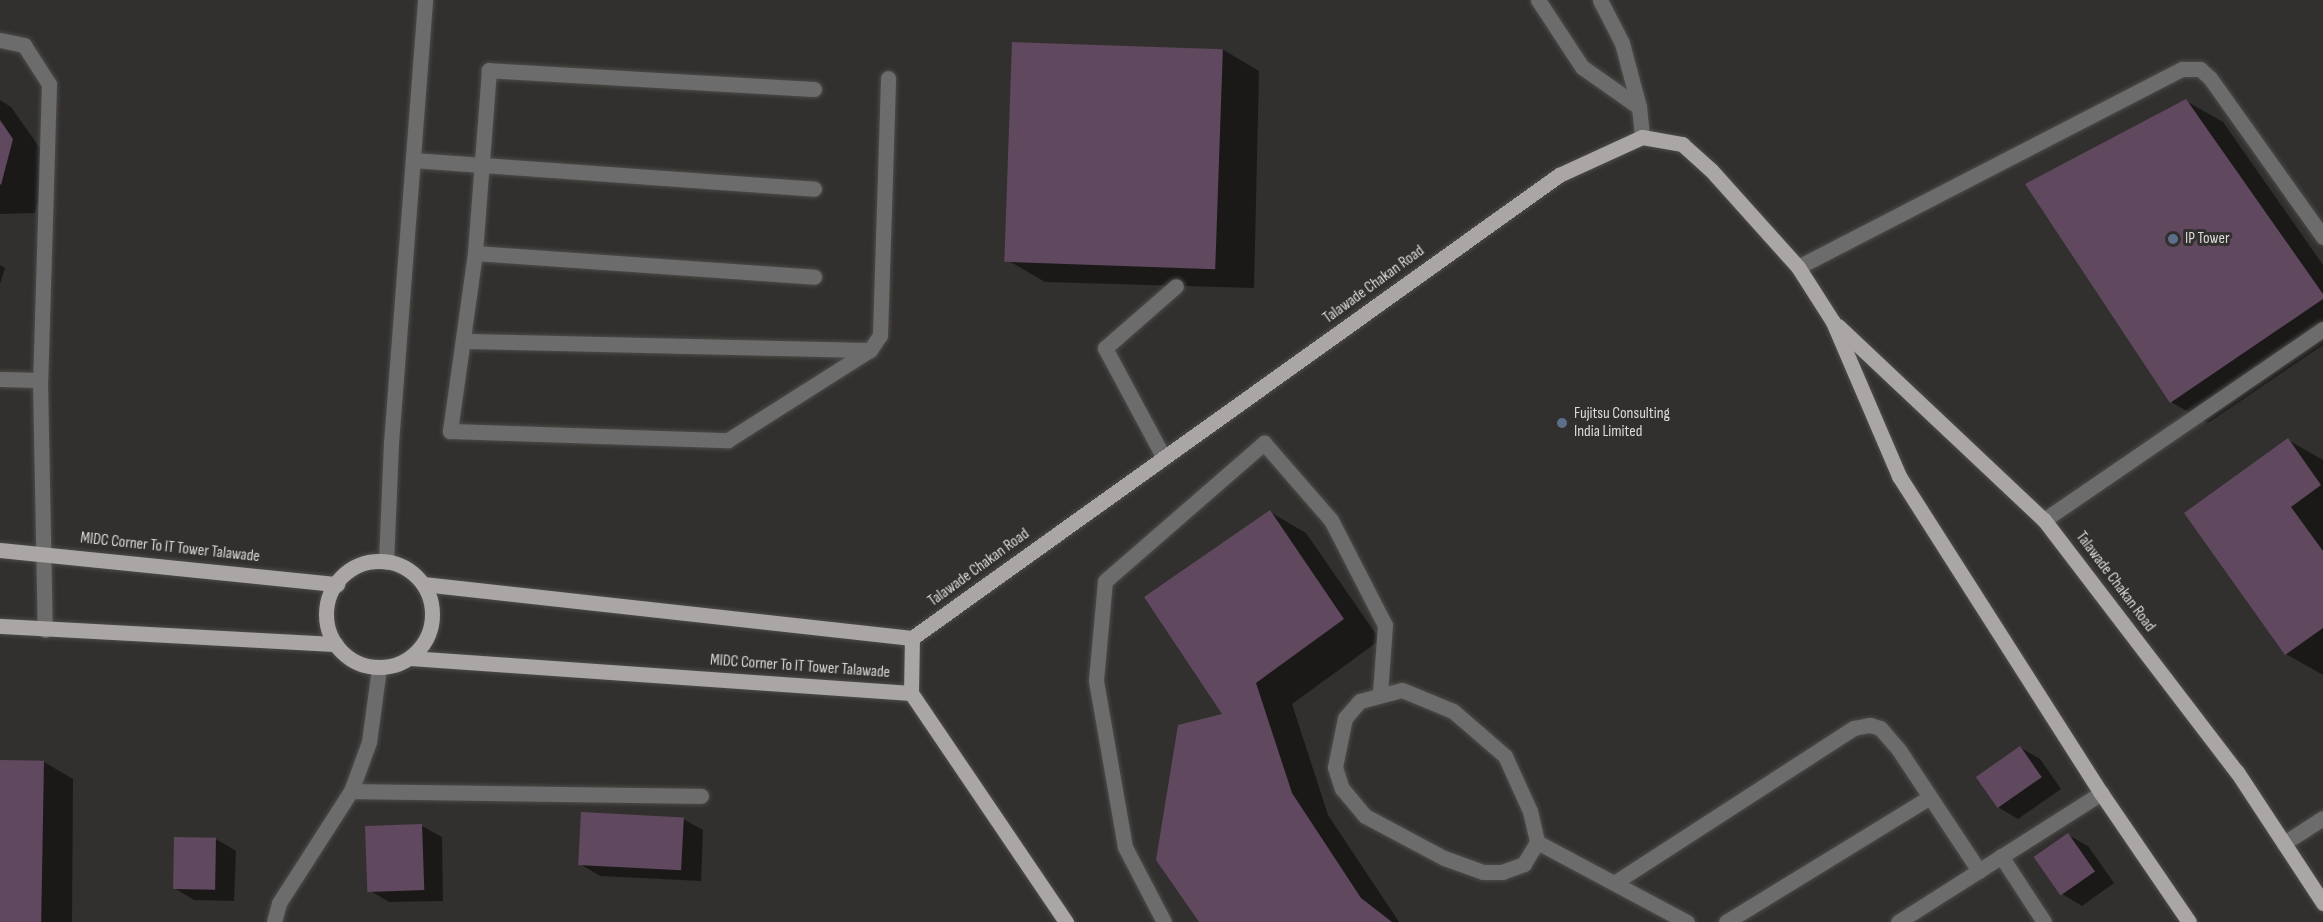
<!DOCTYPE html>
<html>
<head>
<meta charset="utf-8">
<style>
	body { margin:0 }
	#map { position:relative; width:2323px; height:922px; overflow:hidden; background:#32302e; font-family:"Sofia Sans Condensed",sans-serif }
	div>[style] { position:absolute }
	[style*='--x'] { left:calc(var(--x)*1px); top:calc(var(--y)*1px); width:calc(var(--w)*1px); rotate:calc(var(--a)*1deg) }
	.shadow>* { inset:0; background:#0007 }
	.building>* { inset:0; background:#60485e; transform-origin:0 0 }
	.roads { filter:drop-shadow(0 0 2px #4d4b49) drop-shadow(0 0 2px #4d4b49) }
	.minor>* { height:15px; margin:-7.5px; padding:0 7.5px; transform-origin:7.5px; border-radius:7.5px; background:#6d6c6c }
	.major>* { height:15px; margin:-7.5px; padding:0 7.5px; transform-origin:7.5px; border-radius:7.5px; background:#a9a6a5 }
	.major>.ring { margin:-7.5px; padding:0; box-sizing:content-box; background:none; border:15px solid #a9a6a5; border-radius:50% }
	.dots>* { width:16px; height:16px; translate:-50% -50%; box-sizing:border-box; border:3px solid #32302e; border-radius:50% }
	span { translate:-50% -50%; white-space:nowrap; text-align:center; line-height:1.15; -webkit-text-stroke:6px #32302e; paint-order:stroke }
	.poi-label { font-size:16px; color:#dbdad8 }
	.left { translate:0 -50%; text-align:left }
	.street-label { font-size:16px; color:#dbdad8 }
</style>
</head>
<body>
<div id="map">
	<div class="shadow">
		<div style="clip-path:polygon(1222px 49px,1259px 71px,1254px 288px,1045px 282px,1009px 261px)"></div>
		<div style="clip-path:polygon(0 100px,11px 107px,49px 161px,35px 213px,0 214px)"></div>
		<div style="clip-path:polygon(2186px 101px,2223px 122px,2323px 265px,2323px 345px,2208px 423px,2171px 402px,2027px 185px)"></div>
		<div style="clip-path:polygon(0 265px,5px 268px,0 284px)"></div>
		<div style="clip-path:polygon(2288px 440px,2323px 460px,2323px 675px,2286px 654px)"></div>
		<div style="clip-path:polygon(1270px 512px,1306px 533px,1380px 640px,1292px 704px,1328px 815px,1399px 922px,1201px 922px,1224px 715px)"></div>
		<div style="clip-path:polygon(2021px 748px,2040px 759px,2061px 789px,2018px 819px,1998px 807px,1978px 778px)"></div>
		<div style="clip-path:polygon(0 761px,44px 762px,73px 779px,72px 922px,0 922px)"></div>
		<div style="clip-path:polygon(683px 819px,703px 830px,701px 881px,600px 876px,580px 864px)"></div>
		<div style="clip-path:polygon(422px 826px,442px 837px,443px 901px,389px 902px,369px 890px)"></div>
		<div style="clip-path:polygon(2068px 835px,2088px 846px,2114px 883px,2082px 906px,2062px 894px)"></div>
		<div style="clip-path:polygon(216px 839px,236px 851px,234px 901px,194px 900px,174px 888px)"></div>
	</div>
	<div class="building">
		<div style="left:1012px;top:42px;width:211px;height:220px;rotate:2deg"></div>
		<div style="clip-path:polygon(2186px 99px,2323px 294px,2323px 299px,2170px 403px,2025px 184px)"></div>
		<div style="clip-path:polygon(0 120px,13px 139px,1px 185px,0 184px)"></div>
		<div style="clip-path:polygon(2288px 438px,2321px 485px,2291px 507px,2323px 551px,2323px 628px,2285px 655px,2184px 513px)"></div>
		<div style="clip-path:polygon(1270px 510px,1344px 619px,1256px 683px,1292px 793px,1361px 898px,1392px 922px,1199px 922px,1156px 860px,1178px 725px,1222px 714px,1144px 597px)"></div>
		<div style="left:2020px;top:746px;width:38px;height:54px;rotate:55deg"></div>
		<div style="left:0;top:760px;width:44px;height:162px;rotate:1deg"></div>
		<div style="left:581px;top:812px;width:103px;height:53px;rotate:3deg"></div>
		<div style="left:422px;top:824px;width:66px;height:57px;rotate:88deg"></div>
		<div style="left:2068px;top:833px;width:47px;height:42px;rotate:55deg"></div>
		<div style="left:174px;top:837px;width:42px;height:52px;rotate:1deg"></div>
	</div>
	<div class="roads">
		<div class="minor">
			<div style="--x:1538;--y:0;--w:80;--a:56.7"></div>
			<div style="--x:1582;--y:67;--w:70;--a:35.1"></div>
			<div style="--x:1600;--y:0;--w:48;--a:62.9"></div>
			<div style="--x:1622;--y:43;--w:66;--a:75.1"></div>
			<div style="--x:1639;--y:107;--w:30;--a:84"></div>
			<div style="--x:0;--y:40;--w:25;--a:12"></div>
			<div style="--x:24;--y:45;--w:46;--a:57.3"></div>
			<div style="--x:49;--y:84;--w:296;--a:91.7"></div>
			<div style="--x:40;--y:380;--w:250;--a:88.9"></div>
			<div style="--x:814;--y:89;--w:326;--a:-176.7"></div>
			<div style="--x:489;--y:70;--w:184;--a:94.4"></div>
			<div style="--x:475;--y:253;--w:180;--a:98"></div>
			<div style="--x:450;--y:431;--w:278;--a:1.9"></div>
			<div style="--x:728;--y:440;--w:168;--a:-32.4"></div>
			<div style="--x:870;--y:350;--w:18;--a:-56"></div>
			<div style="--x:880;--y:335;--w:257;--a:-88.2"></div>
			<div style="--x:413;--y:160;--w:402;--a:4.1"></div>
			<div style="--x:475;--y:253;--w:340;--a:4"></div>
			<div style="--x:1798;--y:267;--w:432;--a:-27.3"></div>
			<div style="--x:2182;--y:69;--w:18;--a:0"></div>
			<div style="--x:2200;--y:69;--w:13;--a:42"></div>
			<div style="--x:2210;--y:78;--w:195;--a:54.6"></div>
			<div style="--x:465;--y:341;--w:405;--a:1.3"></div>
			<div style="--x:0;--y:379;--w:40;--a:1.4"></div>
			<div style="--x:1164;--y:458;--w:125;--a:-118.2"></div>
			<div style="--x:1105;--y:348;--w:94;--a:-41.1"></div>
			<div style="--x:2044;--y:520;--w:338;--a:-34.4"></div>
			<div style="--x:386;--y:562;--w:119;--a:-87.6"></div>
			<div style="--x:391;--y:443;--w:444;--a:-85.6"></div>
			<div style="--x:1402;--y:690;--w:55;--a:22.4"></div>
			<div style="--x:1453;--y:711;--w:69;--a:40.9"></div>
			<div style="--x:1505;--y:756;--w:60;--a:65.6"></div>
			<div style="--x:1530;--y:811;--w:32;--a:77"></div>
			<div style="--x:1537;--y:842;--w:26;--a:121"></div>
			<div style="--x:1524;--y:864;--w:23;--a:160"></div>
			<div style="--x:1502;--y:872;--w:19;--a:180"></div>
			<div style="--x:1483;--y:872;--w:41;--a:-160.3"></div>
			<div style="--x:1444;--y:858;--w:89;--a:-152"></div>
			<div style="--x:1365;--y:816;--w:35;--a:-130"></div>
			<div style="--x:1342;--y:789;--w:23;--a:-108"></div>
			<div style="--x:1335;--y:767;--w:50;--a:-78.5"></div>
			<div style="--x:1345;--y:718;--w:23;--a:-49"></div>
			<div style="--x:1360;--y:701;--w:43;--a:-14.7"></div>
			<div style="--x:351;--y:791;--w:350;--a:0.8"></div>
			<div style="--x:1537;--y:842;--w:170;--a:28.1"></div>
			<div style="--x:2284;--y:843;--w:46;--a:-32.7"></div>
			<div style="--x:2001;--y:856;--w:79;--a:56.9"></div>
			<div style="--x:1614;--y:883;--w:286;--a:-32.9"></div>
			<div style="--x:1854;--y:728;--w:16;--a:-11"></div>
			<div style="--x:1870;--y:725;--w:10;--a:17"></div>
			<div style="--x:1880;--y:728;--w:29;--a:49"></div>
			<div style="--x:1899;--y:750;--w:145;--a:56.5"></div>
			<div style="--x:274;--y:922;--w:20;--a:-75"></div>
			<div style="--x:279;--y:903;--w:133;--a:-57.3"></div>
			<div style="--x:351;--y:791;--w:52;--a:-69.8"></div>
			<div style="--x:369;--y:742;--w:75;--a:-82.3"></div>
			<div style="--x:1164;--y:922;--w:85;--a:-117.5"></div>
			<div style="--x:1125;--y:847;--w:169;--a:-99.9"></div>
			<div style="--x:1096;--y:680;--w:99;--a:-84.8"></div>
			<div style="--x:1105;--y:581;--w:211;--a:-41"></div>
			<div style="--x:1264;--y:443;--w:102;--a:49"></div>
			<div style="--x:1331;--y:520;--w:118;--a:62.8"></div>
			<div style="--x:1385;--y:625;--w:68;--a:94.2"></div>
			<div style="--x:1726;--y:922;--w:239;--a:-31.5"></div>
			<div style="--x:1898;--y:922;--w:241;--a:-32.4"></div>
		</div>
		<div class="major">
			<div style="--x:1838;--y:326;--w:283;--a:43.3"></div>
			<div style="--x:2044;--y:520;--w:317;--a:52.6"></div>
			<div style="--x:2237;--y:772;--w:157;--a:56.7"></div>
			<div style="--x:0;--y:550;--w:339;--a:5.8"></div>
			<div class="ring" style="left:326px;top:561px;width:91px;height:91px"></div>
			<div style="--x:423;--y:584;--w:492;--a:6.3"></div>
			<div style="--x:0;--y:626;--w:336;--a:3.1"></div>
			<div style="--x:912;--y:638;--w:796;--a:-35.59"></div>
			<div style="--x:1559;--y:175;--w:91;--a:-24.6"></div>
			<div style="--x:1642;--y:137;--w:41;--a:9.9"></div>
			<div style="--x:1682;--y:144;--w:39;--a:42"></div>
			<div style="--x:1711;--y:170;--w:130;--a:48.1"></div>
			<div style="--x:1798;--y:267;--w:65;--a:57.5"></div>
			<div style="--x:1833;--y:322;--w:168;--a:66.8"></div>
			<div style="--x:1899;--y:476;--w:376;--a:57.5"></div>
			<div style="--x:2101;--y:793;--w:156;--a:55.7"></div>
			<div style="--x:410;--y:658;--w:502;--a:4"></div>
			<div style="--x:911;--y:693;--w:277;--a:55.9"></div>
			<div style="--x:911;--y:693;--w:55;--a:-89"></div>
		</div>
	</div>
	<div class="dots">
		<div style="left:2173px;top:239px;background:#5c6f8a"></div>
		<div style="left:1562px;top:423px;background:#5c6f8a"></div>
	</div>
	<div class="poi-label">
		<span class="left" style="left:2185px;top:239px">IP Tower</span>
		<span class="left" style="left:1574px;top:423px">Fujitsu Consulting<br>India Limited</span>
	</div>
	<div class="street-label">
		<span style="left:1374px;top:285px;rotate:-36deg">Talawade Chakan Road</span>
		<span style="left:170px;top:548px;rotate:6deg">MIDC Corner To IT Tower Talawade</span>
		<span style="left:979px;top:568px;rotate:-36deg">Talawade Chakan Road</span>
		<span style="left:2115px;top:582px;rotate:53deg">Talawade Chakan Road</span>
		<span style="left:800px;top:667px;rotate:4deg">MIDC Corner To IT Tower Talawade</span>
	</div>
</div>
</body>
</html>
